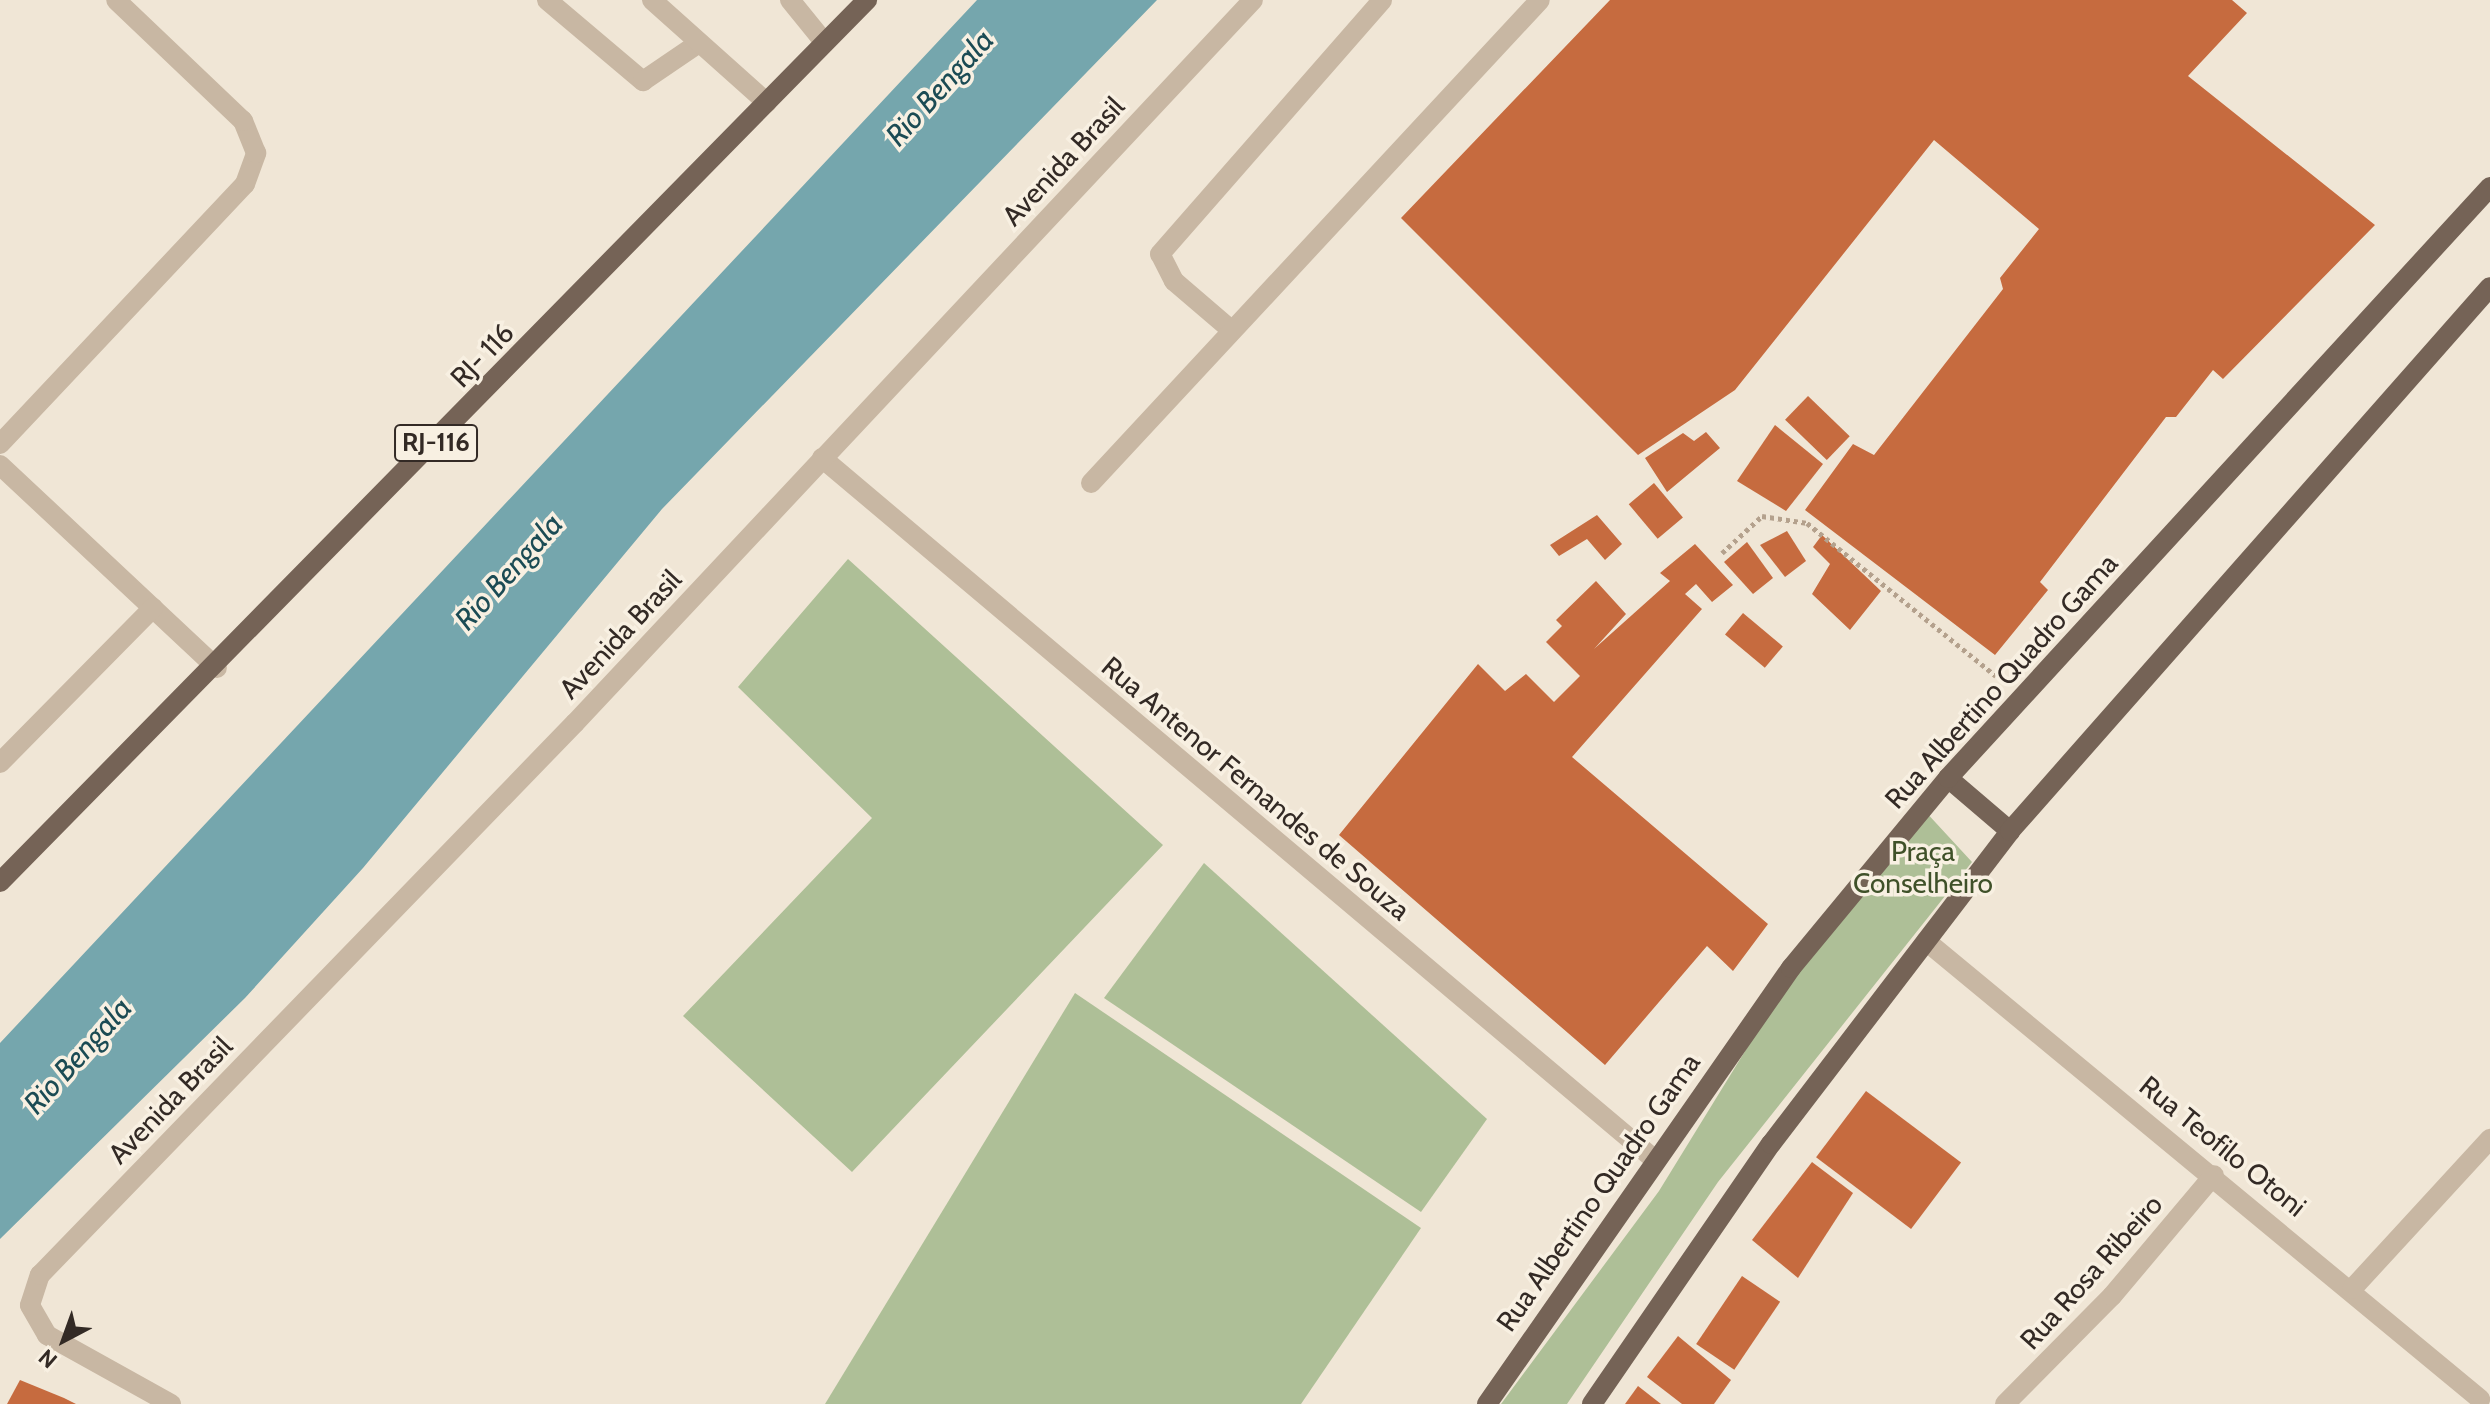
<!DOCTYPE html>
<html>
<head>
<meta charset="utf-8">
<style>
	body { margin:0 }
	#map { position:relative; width:2490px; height:1404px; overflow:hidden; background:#f0e6d6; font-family:Cabin,sans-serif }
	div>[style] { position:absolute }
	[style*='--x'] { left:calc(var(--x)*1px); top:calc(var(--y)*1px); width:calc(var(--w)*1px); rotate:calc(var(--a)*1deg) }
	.green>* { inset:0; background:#aebf97 }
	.water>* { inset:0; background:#75a6ad }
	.building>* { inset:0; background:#c66b3f; transform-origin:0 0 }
	.path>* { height:5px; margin-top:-2.5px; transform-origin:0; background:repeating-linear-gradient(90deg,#b4a18d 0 4px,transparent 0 8px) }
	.service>* { height:20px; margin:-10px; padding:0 10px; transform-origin:10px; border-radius:10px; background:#c8b7a3 }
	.minor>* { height:20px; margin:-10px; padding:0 10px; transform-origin:10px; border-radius:10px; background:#c8b7a3 }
	.primary>* { height:20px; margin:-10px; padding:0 10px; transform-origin:10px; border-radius:10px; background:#756356 }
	span { translate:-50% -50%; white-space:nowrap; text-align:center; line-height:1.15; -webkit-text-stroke:7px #f8f0e2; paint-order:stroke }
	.shield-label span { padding:2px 6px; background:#f8f0e2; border:2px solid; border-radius:6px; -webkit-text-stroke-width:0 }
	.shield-label { font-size:26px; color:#332a25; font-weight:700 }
	.street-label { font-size:28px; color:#332a25 }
	.park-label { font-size:28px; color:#3f5129 }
	.water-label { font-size:30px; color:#1b4b54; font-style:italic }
	.north { position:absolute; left:24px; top:1300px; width:80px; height:80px; -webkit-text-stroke:6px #f8f0e2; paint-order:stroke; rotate:221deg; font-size:22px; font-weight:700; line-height:32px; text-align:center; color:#332a25 }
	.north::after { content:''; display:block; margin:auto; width:28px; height:36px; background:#332a25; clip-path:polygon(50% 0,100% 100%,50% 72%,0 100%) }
</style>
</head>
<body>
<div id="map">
	<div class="green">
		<div style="clip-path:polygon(848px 559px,1163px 845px,852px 1172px,683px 1016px,872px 818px,738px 687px)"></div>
		<div style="clip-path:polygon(1924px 810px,1972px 862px,1718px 1182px,1567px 1404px,1501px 1404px,1659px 1191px,1779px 996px)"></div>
		<div style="clip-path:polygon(1204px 863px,1487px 1119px,1421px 1212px,1104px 998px)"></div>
		<div style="clip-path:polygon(1075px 993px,1421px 1228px,1301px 1404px,825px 1404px)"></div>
	</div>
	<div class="water">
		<div style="clip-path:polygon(977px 0,1157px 0,662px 509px,363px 868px,245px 998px,0 1239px,0 1043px)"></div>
	</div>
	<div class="building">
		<div style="clip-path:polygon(1610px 0,2232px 0,2247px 13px,2188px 76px,2375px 225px,2223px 379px,2213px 370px,2176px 417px,2166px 417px,2040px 582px,2048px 590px,1995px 655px,1805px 510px,1853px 444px,1874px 455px,2003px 289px,2000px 278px,2039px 229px,1934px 140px,1735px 390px,1638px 455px,1401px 218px)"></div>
		<div style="left:1808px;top:396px;width:58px;height:33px;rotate:44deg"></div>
		<div style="clip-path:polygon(1775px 425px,1823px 464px,1786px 511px,1737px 481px)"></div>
		<div style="clip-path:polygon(1706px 432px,1720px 448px,1667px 492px,1645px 458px,1683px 433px,1694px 441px)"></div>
		<div style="left:1654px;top:483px;width:45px;height:33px;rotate:50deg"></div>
		<div style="clip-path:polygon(1597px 515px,1622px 544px,1605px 560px,1587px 539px,1559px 556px,1550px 545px)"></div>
		<div style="clip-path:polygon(1787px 531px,1806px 561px,1785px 577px,1760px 545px)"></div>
		<div style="clip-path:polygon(1822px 535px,1881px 591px,1850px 630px,1812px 594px,1830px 564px,1813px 547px)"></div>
		<div style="clip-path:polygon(1747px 542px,1773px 578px,1753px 594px,1724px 562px)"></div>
		<div style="clip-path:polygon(1695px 544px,1733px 585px,1712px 602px,1696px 584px,1685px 594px,1702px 609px,1572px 757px,1768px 924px,1733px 971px,1707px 946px,1605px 1065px,1339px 835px,1478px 664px,1505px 691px,1526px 674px,1554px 702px,1580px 676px,1546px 642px,1562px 626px,1556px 620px,1596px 581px,1626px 614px,1594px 649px,1670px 581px,1660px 573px)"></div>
		<div style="left:1743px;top:613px;width:52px;height:28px;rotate:40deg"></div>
		<div style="left:1866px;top:1091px;width:119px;height:83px;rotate:37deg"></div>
		<div style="clip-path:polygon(1812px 1162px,1853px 1193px,1798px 1278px,1752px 1240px)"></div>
		<div style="left:1742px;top:1276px;width:46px;height:82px;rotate:34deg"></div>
		<div style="clip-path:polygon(1678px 1336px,1731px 1380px,1714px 1404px,1682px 1404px,1647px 1377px)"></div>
		<div style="clip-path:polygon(20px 1380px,64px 1398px,76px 1404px,7px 1404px)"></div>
		<div style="clip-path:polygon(1638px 1386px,1661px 1404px,1625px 1404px)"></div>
	</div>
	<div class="path">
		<div style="--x:1722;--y:553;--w:54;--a:-42.8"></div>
		<div style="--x:1762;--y:516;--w:46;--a:8.8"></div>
		<div style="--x:1807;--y:523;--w:243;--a:39"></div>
	</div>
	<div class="service">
		<div style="--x:547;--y:0;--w:126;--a:40.2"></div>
		<div style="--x:643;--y:81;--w:68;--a:-34.2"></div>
		<div style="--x:652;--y:0;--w:154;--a:41.8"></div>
		<div style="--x:790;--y:0;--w:55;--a:50.9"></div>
		<div style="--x:1230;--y:329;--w:74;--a:-139.4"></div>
		<div style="--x:1174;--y:281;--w:30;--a:-117"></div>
		<div style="--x:1160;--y:254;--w:337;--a:-48.8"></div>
		<div style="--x:0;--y:444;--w:357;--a:-46.7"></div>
		<div style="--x:245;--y:184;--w:33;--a:-70"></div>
		<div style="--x:256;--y:153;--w:35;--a:-112"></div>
		<div style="--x:243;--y:121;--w:175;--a:-136.4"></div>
		<div style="--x:0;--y:465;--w:297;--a:43.1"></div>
		<div style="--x:1091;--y:483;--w:659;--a:-47.09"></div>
		<div style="--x:0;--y:763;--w:218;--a:-45.4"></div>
	</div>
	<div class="minor">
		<div style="--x:822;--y:458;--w:1089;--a:40.12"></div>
		<div style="--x:1926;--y:941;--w:719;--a:39.58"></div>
		<div style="--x:2352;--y:1289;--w:204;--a:-47.4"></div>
		<div style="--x:171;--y:1404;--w:142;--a:-150.9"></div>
		<div style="--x:47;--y:1335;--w:34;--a:-120"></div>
		<div style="--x:30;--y:1305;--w:32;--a:-72"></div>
		<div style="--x:40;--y:1275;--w:769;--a:-45.9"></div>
		<div style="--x:575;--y:723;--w:991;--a:-46.84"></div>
		<div style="--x:2005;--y:1404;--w:152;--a:-45.3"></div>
		<div style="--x:2112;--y:1296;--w:158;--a:-49.9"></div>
	</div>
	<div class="primary">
		<div style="--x:1948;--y:778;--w:82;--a:40.5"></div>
		<div style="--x:0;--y:882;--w:1237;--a:-45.49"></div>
		<div style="--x:1487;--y:1404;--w:532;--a:-55.11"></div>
		<div style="--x:1791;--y:968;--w:246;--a:-50.4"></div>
		<div style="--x:1948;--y:778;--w:802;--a:-47.48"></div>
		<div style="--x:1592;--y:1404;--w:316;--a:-55.5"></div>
		<div style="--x:1771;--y:1144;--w:394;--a:-52.6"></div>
		<div style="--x:2010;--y:831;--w:725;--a:-48.58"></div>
	</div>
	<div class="shield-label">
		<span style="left:436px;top:443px">RJ-116</span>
	</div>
	<div class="street-label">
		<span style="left:1063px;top:161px;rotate:-47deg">Avenida Brasil</span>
		<span style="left:482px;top:355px;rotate:-46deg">RJ- 116</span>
		<span style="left:620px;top:634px;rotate:-47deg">Avenida Brasil</span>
		<span style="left:2001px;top:681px;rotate:-48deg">Rua Albertino Quadro Gama</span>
		<span style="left:1256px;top:788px;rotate:40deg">Rua Antenor Fernandes de Souza</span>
		<span style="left:170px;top:1100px;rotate:-46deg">Avenida Brasil</span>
		<span style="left:2223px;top:1146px;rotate:39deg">Rua Teofilo Otoni</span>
		<span style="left:1598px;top:1192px;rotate:-55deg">Rua Albertino Quadro Gama</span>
		<span style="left:2091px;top:1272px;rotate:-48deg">Rua Rosa Ribeiro</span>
	</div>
	<div class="park-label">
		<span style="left:1923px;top:867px">Praça<br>Conselheiro</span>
	</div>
	<div class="water-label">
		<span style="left:940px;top:88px;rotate:-48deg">Rio Bengala</span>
		<span style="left:509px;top:572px;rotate:-48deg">Rio Bengala</span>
		<span style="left:78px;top:1056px;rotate:-48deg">Rio Bengala</span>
	</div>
	<div class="north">N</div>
</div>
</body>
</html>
